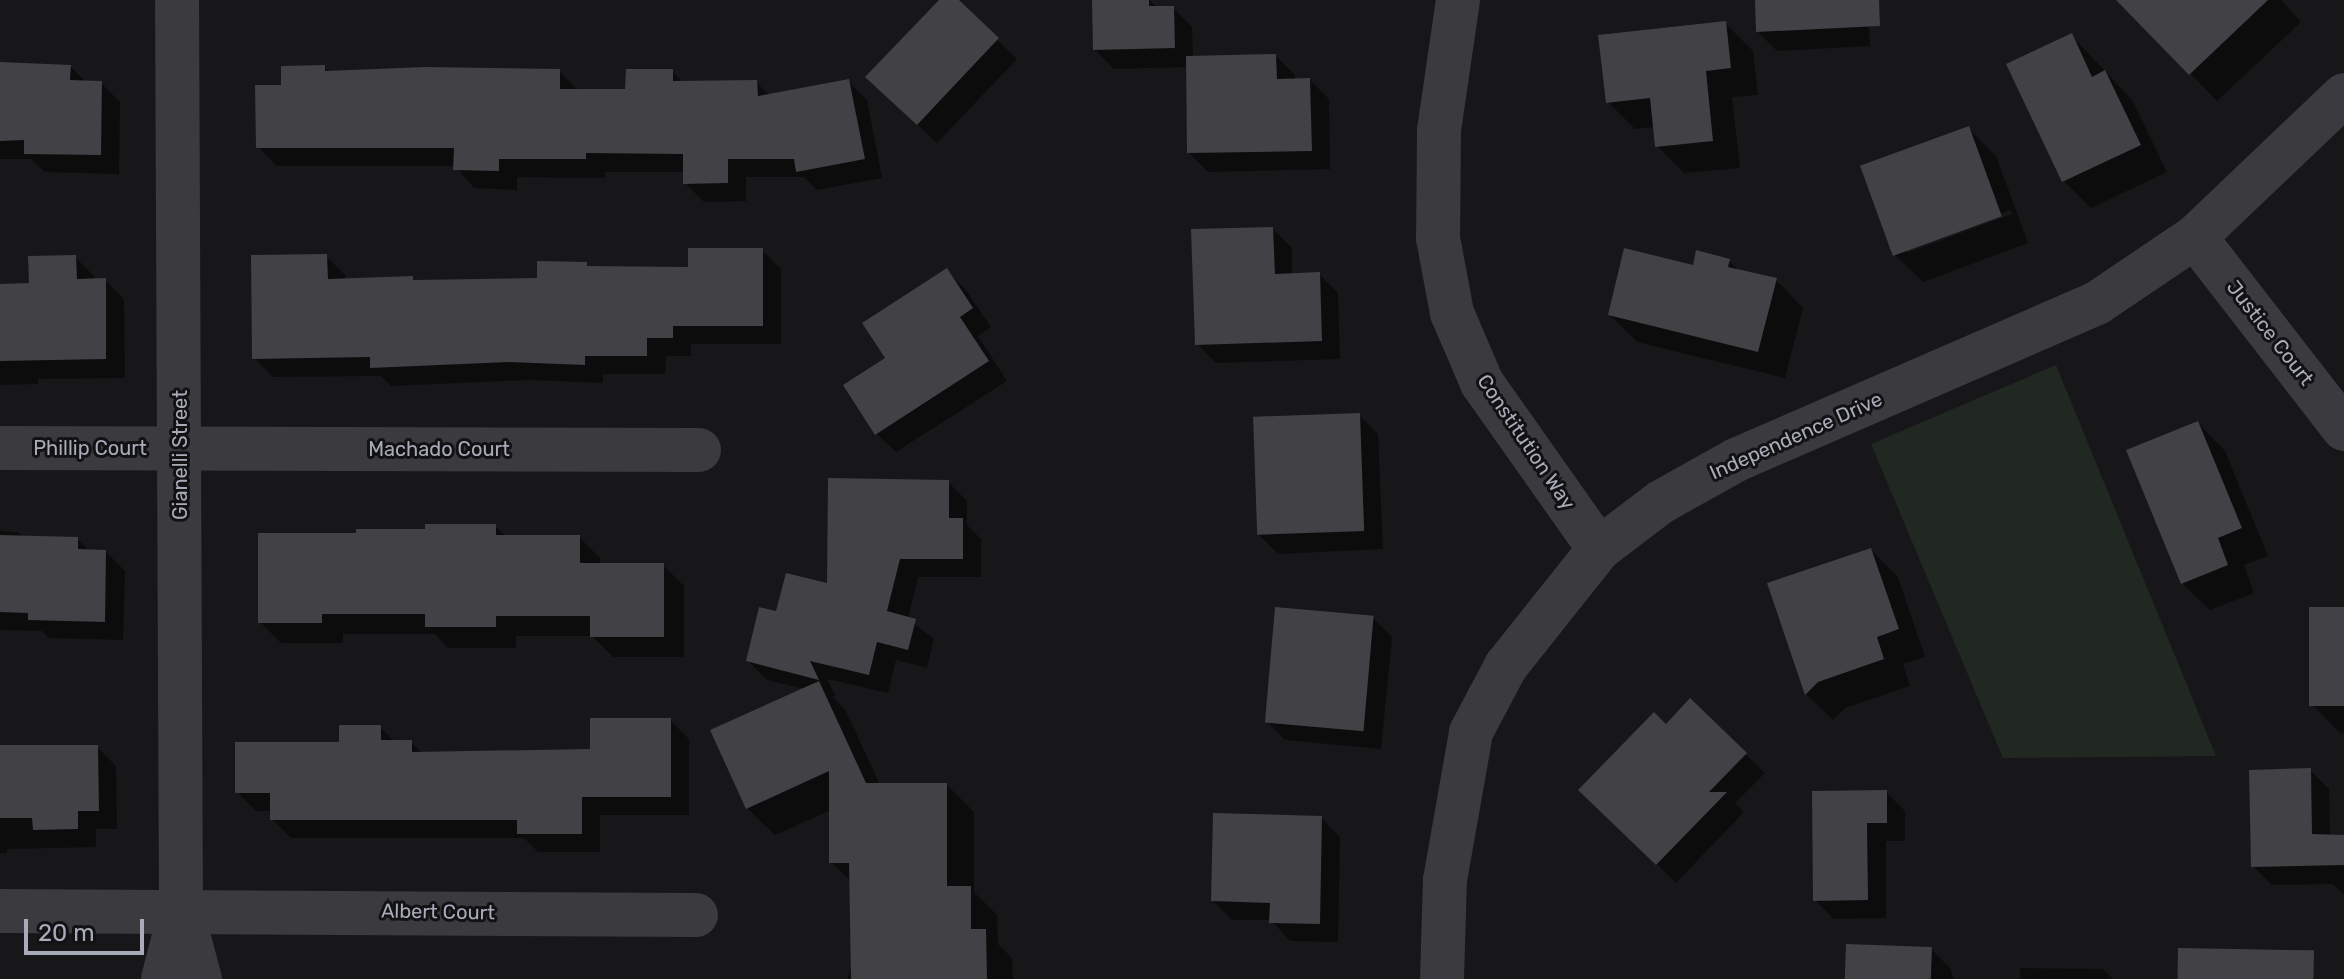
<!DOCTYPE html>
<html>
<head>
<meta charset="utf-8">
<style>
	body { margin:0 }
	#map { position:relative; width:2344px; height:979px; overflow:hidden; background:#171719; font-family:Rubik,sans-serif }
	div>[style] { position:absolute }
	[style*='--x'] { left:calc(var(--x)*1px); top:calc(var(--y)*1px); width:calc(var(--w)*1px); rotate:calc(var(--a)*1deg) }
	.green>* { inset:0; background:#212822 }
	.shadow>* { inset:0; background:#0007 }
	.building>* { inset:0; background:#414146; transform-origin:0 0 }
	.minor>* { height:44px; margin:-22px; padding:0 22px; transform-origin:22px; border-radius:22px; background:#3a3a3f }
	span { translate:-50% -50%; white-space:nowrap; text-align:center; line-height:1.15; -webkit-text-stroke:6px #121214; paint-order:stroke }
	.street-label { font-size:20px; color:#a9acb8 }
	.scale { position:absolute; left:24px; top:919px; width:120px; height:36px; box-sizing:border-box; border:4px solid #a9acb8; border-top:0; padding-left:10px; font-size:24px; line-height:28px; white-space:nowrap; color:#a9acb8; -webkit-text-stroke:6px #121214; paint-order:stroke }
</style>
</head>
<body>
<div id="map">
	<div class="green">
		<div style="clip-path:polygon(2056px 365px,2216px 756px,2003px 758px,1871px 444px)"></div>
	</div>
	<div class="shadow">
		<div style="clip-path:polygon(942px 0,956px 0,1017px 59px,937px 143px,887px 96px)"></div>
		<div style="clip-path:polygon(1094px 0,1149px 0,1158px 8px,1173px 8px,1192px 27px,1193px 58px,1276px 56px,1295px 75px,1295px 81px,1310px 80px,1329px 99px,1330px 169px,1208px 172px,1189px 153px,1188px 67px,1114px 69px,1095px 50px)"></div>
		<div style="clip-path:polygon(1757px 0,1867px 0,1870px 46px,1777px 51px,1758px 32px)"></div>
		<div style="clip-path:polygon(2119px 0,2281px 0,2301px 22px,2217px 101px)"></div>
		<div style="clip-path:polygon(1725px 23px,1753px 51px,1758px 95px,1732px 97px,1740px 168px,1684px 173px,1657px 146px,1655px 127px,1635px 129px,1608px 102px)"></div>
		<div style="clip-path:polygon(2072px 36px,2132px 100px,2167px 172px,2091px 208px,2063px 180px)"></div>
		<div style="clip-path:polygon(0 64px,70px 66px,86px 82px,101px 83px,120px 102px,119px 174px,45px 172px,31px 159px,0 159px)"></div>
		<div style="clip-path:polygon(324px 67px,330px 73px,559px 71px,579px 91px,627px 91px,672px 71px,683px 83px,756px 82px,770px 96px,848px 81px,867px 100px,882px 178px,817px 190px,804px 177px,746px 177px,746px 201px,704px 202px,685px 183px,685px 172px,605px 172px,605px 178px,517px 177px,517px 190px,474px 188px,455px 166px,277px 166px,258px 147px,283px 87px)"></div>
		<div style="clip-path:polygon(evenodd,1968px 128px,1996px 156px,2028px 243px,1923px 282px,1895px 255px,1968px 128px,2010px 210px,2012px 214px,1907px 253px,1907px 248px,2010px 210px)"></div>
		<div style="clip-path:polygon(1273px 229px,1292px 248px,1292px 275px,1319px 274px,1338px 293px,1340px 359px,1216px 363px,1197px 344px)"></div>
		<div style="clip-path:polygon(762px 250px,781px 269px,781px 344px,691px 344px,691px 356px,666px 356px,665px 374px,603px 374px,603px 383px,530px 380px,391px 386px,381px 376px,273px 377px,254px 358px,326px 256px,345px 275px,346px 281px,412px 278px,416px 282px,539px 280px,587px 264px,591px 268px,690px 269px)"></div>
		<div style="clip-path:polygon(75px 257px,94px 276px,94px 281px,105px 280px,124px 299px,125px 378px,38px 379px,38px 384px,0 385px,0 286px,31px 285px)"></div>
		<div style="clip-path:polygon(1729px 261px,1740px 272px,1776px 280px,1803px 308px,1785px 378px,1637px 342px,1610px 315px,1694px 267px)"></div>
		<div style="clip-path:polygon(947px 271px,966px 290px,991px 327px,978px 336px,1007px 381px,896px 452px,877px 434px,888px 359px)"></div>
		<div style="clip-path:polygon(1359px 415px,1378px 434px,1383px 549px,1278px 554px,1259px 535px)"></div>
		<div style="clip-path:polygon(2198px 423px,2225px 451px,2268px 556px,2244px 565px,2254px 593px,2210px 610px,2182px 583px)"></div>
		<div style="clip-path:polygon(948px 482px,967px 501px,967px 525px,981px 539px,981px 577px,918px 577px,908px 619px,934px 639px,927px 668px,896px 660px,888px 693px,827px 679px,836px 697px,832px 696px,846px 711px,880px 785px,947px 785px,974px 812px,974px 892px,997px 915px,998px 944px,1012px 958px,1013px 979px,847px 979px,853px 963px,852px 882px,831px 862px,831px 810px,775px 835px,747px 808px,805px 689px,767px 680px,748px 661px,778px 614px,829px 586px)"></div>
		<div style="clip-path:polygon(495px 526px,507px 537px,579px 537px,600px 558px,600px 565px,663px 565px,684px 586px,684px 657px,613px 657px,592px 636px,516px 636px,516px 648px,448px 648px,435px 634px,343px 634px,343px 643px,281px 643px,260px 622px,358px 535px)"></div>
		<div style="clip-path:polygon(0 531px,18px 532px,24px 538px,77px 539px,90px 551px,106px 552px,125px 571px,123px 640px,49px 638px,42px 631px,0 630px)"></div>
		<div style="clip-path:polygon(1871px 550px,1898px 577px,1925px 657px,1903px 664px,1910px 686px,1845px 708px,1833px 720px,1806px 694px)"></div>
		<div style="clip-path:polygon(2344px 609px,2344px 733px,2340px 733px,2313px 705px)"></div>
		<div style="clip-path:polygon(1373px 618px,1392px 637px,1381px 749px,1285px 740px,1266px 721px)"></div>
		<div style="clip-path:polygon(1690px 701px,1765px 773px,1735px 803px,1744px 812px,1676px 883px,1581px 790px,1666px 726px)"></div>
		<div style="clip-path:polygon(670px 720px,689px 739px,689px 815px,600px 815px,600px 852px,538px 852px,524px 838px,291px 838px,272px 819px,272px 811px,256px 811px,237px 792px,380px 727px,395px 742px,411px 742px,423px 754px,592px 751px)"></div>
		<div style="clip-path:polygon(0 747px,97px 747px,116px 766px,117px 829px,96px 829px,96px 847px,7px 849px,7px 853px,0 853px)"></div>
		<div style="clip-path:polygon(2310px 770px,2329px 789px,2330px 836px,2344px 837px,2344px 895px,2333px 884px,2272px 885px,2253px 866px)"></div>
		<div style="clip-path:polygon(1886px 792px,1905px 811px,1905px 841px,1886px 841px,1886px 918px,1834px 919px,1815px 900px)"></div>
		<div style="clip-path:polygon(1321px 818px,1340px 837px,1338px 942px,1290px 941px,1271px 920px,1232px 920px,1213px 901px)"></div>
		<div style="clip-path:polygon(1931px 949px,1950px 968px,1954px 979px,1847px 979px)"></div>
		<div style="clip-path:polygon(2020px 968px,2103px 969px,2113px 979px,2020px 979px)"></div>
	</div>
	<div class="building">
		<div style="clip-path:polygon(939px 0,959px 0,999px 38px,917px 125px,865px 77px)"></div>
		<div style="clip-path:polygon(1092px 0,1149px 0,1149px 6px,1174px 6px,1175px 48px,1093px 50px)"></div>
		<div style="clip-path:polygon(1755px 0,1879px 0,1880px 26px,1756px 32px)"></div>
		<div style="clip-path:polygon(2116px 0,2268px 0,2189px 75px)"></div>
		<div style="clip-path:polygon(1726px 21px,1731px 68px,1706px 71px,1713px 141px,1655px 147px,1650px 98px,1606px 103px,1598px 35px)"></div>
		<div style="clip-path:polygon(2072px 33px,2092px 77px,2105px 70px,2141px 145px,2062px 182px,2006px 64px)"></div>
		<div style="clip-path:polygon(1276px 54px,1277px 79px,1310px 78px,1312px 151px,1187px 153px,1186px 56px)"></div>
		<div style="clip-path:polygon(0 62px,71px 65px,70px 80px,102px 81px,101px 155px,24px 154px,24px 140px,0 141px)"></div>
		<div style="clip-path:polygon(325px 65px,325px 71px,425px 67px,560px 69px,560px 89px,625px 89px,626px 69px,673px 69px,673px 81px,757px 80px,758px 96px,849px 79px,865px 159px,796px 172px,794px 159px,728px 159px,728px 183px,683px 184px,683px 154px,586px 153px,586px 159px,499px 159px,499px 171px,453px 170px,454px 148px,256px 148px,255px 85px,281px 85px,281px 66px)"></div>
		<div style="left:1969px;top:126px;width:96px;height:116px;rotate:70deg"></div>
		<div style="clip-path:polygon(1273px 227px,1275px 274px,1320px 272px,1322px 341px,1195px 345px,1191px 229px)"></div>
		<div style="clip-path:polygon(688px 248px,763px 248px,763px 326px,673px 326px,673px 338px,647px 338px,647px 356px,585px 356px,585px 365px,509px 362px,370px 368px,370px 357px,252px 359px,251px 255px,327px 254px,328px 279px,413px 276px,413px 280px,537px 278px,537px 261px,587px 262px,587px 266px,688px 267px)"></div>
		<div style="clip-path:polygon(1624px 248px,1693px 265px,1696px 250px,1730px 259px,1728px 267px,1777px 278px,1758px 352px,1608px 315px)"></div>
		<div style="clip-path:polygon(76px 255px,77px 279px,106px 278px,106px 359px,0 361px,0 284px,29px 283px,28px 256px)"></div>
		<div style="clip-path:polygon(947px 268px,973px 308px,960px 317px,989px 361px,875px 435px,843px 385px,885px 358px,862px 323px)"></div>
		<div style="left:1360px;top:413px;width:118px;height:107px;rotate:88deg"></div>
		<div style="clip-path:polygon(2198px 421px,2242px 528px,2218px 538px,2228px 565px,2181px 584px,2126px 450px)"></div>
		<div style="clip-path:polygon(828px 478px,949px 480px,949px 518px,963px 518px,963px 559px,900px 559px,887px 611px,916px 619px,908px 650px,877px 642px,869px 675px,810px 661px,819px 680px,746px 661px,759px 607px,776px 611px,786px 573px,827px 583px)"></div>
		<div style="clip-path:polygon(425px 524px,496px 524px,496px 535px,580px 535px,580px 563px,664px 563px,664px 637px,590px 637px,590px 616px,496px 616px,496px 627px,425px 627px,425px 614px,322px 614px,322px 623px,258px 623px,258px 533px,356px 533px,356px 529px,425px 529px)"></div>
		<div style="clip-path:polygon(0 535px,78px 537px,78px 549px,106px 550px,105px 622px,28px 620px,28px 613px,0 612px)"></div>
		<div style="clip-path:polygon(1871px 548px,1899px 629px,1877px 637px,1884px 659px,1818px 682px,1805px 695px,1767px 583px)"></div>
		<div style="left:1275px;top:607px;width:99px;height:116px;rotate:5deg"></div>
		<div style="left:2309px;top:607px;width:35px;height:99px"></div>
		<div style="clip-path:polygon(819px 681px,866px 783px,947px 783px,947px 886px,971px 886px,971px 929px,986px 929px,987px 979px,851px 979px,849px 863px,829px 863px,829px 771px,746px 809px,710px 730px)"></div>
		<div style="clip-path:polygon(1690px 698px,1747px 753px,1709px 792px,1727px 792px,1656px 865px,1578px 790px,1654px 712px,1666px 724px)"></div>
		<div style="clip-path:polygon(590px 718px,671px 718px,671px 797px,582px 797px,582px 834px,517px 834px,517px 820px,270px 820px,270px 793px,235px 793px,235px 742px,339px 742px,339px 725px,381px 725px,381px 740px,412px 740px,412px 752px,590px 749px)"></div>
		<div style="clip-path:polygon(0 745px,98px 745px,99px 811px,78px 811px,78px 829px,33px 830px,32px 818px,0 818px)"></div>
		<div style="clip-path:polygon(2311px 768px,2312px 834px,2344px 835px,2344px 865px,2251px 867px,2249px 770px)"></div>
		<div style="clip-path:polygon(1887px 790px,1887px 823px,1867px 823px,1868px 900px,1813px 901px,1812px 791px)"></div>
		<div style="clip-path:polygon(1213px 813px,1322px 816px,1320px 924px,1269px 923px,1270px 903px,1211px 901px)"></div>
		<div style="left:1846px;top:944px;width:86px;height:35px;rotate:2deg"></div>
		<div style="left:2178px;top:948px;width:136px;height:31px;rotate:1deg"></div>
	</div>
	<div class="minor">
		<div style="--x:1458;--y:0;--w:132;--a:98.3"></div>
		<div style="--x:1439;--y:131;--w:107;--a:90.5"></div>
		<div style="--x:1438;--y:238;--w:76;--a:79.4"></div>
		<div style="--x:1452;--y:313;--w:76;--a:66.8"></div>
		<div style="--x:1482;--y:383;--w:203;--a:54.8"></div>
		<div style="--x:2195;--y:237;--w:243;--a:52.2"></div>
		<div style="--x:0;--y:448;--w:699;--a:0.16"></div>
		<div style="--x:0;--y:911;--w:696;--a:0.33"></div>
		<div style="--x:182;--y:912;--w:69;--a:75"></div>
		<div style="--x:163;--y:979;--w:72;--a:-75.6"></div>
		<div style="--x:181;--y:909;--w:909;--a:-90.25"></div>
		<div style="--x:1442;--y:979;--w:99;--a:-88.3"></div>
		<div style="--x:1445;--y:880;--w:150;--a:-80"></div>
		<div style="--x:1471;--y:732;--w:75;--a:-62.1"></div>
		<div style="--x:1506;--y:666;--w:149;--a:-51.5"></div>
		<div style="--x:1599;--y:549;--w:78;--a:-37.2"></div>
		<div style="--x:1661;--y:502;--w:86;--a:-29.2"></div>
		<div style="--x:1736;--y:460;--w:394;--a:-23.5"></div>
		<div style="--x:2097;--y:303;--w:118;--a:-34"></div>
		<div style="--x:2195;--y:237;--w:206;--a:-43.6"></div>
	</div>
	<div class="street-label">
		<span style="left:2270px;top:333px;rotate:52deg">Justice Court</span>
		<span style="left:1796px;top:436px;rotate:-24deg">Independence Drive</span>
		<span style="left:1526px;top:442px;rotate:56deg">Constitution Way</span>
		<span style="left:90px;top:448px">Phillip Court</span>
		<span style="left:439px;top:449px">Machado Court</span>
		<span style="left:180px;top:455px;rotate:-90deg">Gianelli Street</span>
		<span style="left:438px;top:912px;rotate:1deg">Albert Court</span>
	</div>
	<div class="scale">20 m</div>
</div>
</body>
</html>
